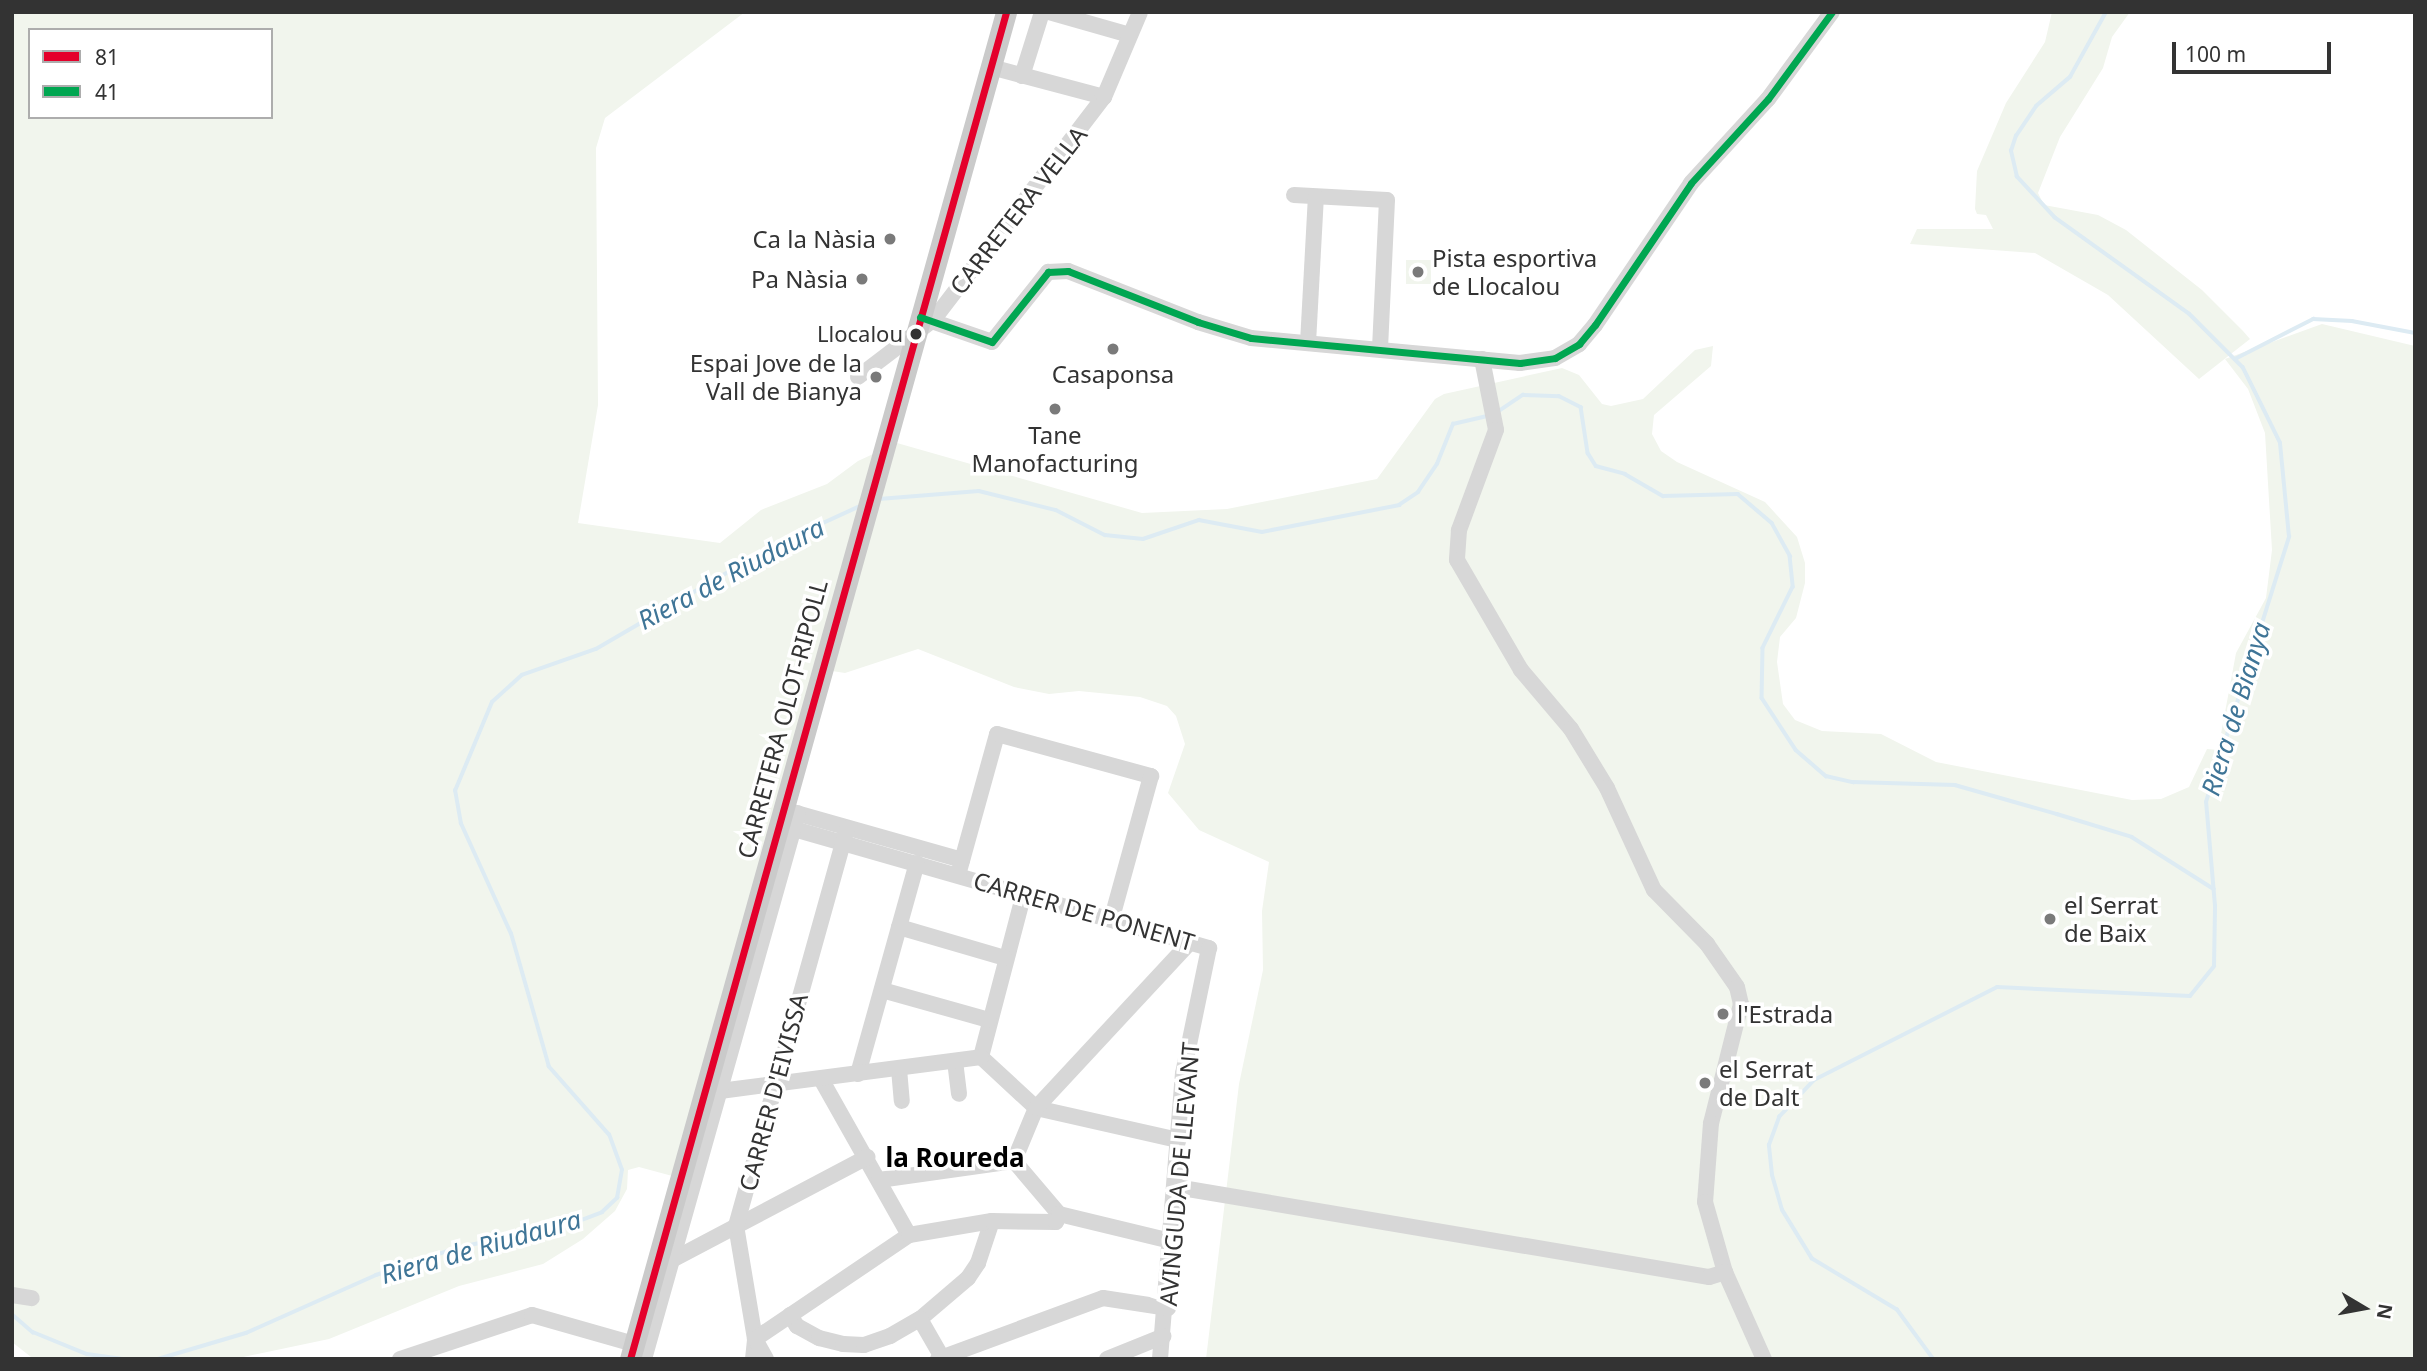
<!DOCTYPE html>
<html>
<head>
<meta charset="utf-8">
<style>
	body { margin:0 }
	#map { position:relative; width:2427px; height:1371px; overflow:hidden; background:#fff; font-family:"Noto Sans",sans-serif }
	div>[style] { position:absolute }
	[style*='--x'] { left:calc(var(--x)*1px); top:calc(var(--y)*1px); width:calc(var(--w)*1px); rotate:calc(var(--a)*1deg) }
	.green>* { inset:0; background:#f1f5ed; transform-origin:0 0 }
	.stream>* { height:3.5px; margin:-1.75px; padding:0 1.75px; transform-origin:1.75px; border-radius:1.75px; background:#ddebf3 }
	.minor>* { height:16px; margin:-8px; padding:0 8px; transform-origin:8px; border-radius:8px; background:#d7d7d7 }
	.major>* { height:21px; margin:-10.5px; padding:0 10.5px; transform-origin:10.5px; border-radius:10.5px; background:#cacaca }
	.bus-1>* { height:7px; margin:-3.5px; padding:0 3.5px; transform-origin:3.5px; border-radius:3.5px; background:#e4002b }
	.bus-2>* { height:7px; margin:-3.5px; padding:0 3.5px; transform-origin:3.5px; border-radius:3.5px; background:#00a651 }
	.dots>* { width:19px; height:19px; translate:-50% -50%; box-sizing:border-box; border:4px solid #fff; border-radius:50% }
	span { translate:-50% -50%; white-space:nowrap; text-align:center; line-height:1.15; -webkit-text-stroke:7px #fff; paint-order:stroke }
	.bus-label { font-size:22px; color:#333 }
	.right { translate:-100% -50%; text-align:right }
	.street-label { font-size:24px; color:#333 }
	.poi-label { font-size:24px; color:#333 }
	.left { translate:0 -50%; text-align:left }
	.water-label { font-size:26px; color:#3f7597; font-style:italic }
	.neighbourhood-label { font-size:26px; color:#000; font-weight:700 }
	.frame { position:absolute; inset:0; border:14px solid #333; pointer-events:none }
	.legend { position:absolute; left:28px; top:28px; width:245px; height:91px; box-sizing:border-box; background:#fff; border:2px solid #adadad; margin:0; padding:9px 12px; list-style:none; font-size:21px; color:#333 }
	.legend li { display:flex; align-items:center; gap:14px; height:35px }
	.legend b { width:35px; border:2px solid #adadad }
	.north { position:absolute; left:2329px; top:1273px; width:70px; height:70px; -webkit-text-stroke:5px #fff; paint-order:stroke; rotate:100deg; font-size:19px; font-weight:700; line-height:28px; text-align:center; color:#333 }
	.north::after { content:''; display:block; margin:auto; width:24px; height:32px; background:#333; clip-path:polygon(50% 0,100% 100%,50% 72%,0 100%) }
	.scale { position:absolute; left:2172px; top:42px; width:159px; height:32px; box-sizing:border-box; border:4px solid #333; border-top:0; padding-left:9px; font-size:21px; line-height:24px; white-space:nowrap; color:#333; -webkit-text-stroke:5px #fff; paint-order:stroke }
</style>
</head>
<body>
<div id="map">
	<div class="green">
		<div style="clip-path:polygon(evenodd,12px 12px,745px 12px,605px 118px,596px 148px,598px 405px,578px 523px,720px 543px,761px 510px,827px 484px,858px 461px,897px 443px,1142px 513px,1227px 509px,1377px 479px,1435px 399px,1444px 394px,1562px 368px,1579px 375px,1602px 404px,1611px 406px,1643px 399px,1695px 350px,1713px 346px,1711px 366px,1654px 415px,1652px 434px,1661px 451px,1677px 462px,1765px 502px,1797px 537px,1805px 563px,1805px 583px,1796px 618px,1780px 637px,1777px 662px,1783px 704px,1795px 720px,1822px 731px,1881px 734px,1936px 762px,2132px 800px,2161px 799px,2189px 787px,2207px 749px,2218px 750px,2236px 653px,2266px 598px,2272px 550px,2265px 433px,2248px 389px,2225px 359px,2322px 324px,2415px 346px,2415px 1359px,1206px 1359px,1239px 1084px,1263px 970px,1262px 911px,1269px 862px,1199px 830px,1168px 793px,1185px 744px,1176px 716px,1167px 706px,1140px 697px,1079px 691px,1049px 694px,1014px 687px,918px 649px,845px 673px,832px 671px,676px 1177px,639px 1167px,628px 1170px,627px 1189px,615px 1211px,583px 1239px,543px 1264px,459px 1286px,329px 1339px,234px 1359px,31px 1357px,12px 1342px,12px 12px,30px 30px,271px 30px,271px 117px,30px 117px,30px 30px)"></div>
		<div style="clip-path:polygon(2052px 12px,2130px 12px,2112px 37px,2103px 68px,2060px 137px,2038px 193px,2044px 205px,2098px 215px,2126px 230px,2202px 290px,2243px 331px,2250px 339px,2199px 379px,2108px 295px,2035px 253px,1910px 244px,1917px 229px,1993px 229px,1986px 215px,1977px 214px,1975px 209px,1977px 171px,2006px 103px,2045px 42px)"></div>
		<div style="left:1406px;top:260px;width:25px;height:24px"></div>
	</div>
	<div class="stream">
		<div style="--x:2235;--y:359;--w:88;--a:-27.1"></div>
		<div style="--x:2313;--y:319;--w:39;--a:3"></div>
		<div style="--x:2352;--y:321;--w:64;--a:10.8"></div>
		<div style="--x:1499;--y:411;--w:29;--a:-34"></div>
		<div style="--x:1523;--y:395;--w:36;--a:2"></div>
		<div style="--x:1559;--y:396;--w:25;--a:27"></div>
		<div style="--x:1581;--y:407;--w:47;--a:81.3"></div>
		<div style="--x:1588;--y:453;--w:15;--a:58"></div>
		<div style="--x:1596;--y:466;--w:30;--a:15"></div>
		<div style="--x:1625;--y:474;--w:44;--a:30.1"></div>
		<div style="--x:1663;--y:496;--w:75;--a:-1.5"></div>
		<div style="--x:1738;--y:494;--w:45;--a:40.5"></div>
		<div style="--x:1772;--y:523;--w:38;--a:61"></div>
		<div style="--x:1790;--y:556;--w:31;--a:84"></div>
		<div style="--x:1793;--y:587;--w:68;--a:116.2"></div>
		<div style="--x:1763;--y:648;--w:50;--a:91.1"></div>
		<div style="--x:1762;--y:698;--w:62;--a:56.8"></div>
		<div style="--x:1796;--y:750;--w:40;--a:41"></div>
		<div style="--x:1826;--y:776;--w:28;--a:13"></div>
		<div style="--x:1853;--y:782;--w:102;--a:1.7"></div>
		<div style="--x:1955;--y:785;--w:106;--a:15.9"></div>
		<div style="--x:2057;--y:814;--w:78;--a:17"></div>
		<div style="--x:2132;--y:837;--w:97;--a:32.4"></div>
		<div style="--x:879;--y:499;--w:100;--a:-4.6"></div>
		<div style="--x:979;--y:491;--w:79;--a:13.9"></div>
		<div style="--x:1056;--y:510;--w:55;--a:27"></div>
		<div style="--x:1105;--y:535;--w:38;--a:6"></div>
		<div style="--x:1143;--y:539;--w:59;--a:-18.7"></div>
		<div style="--x:1199;--y:520;--w:64;--a:10.8"></div>
		<div style="--x:1262;--y:532;--w:140;--a:-11.1"></div>
		<div style="--x:1399;--y:505;--w:23;--a:-34"></div>
		<div style="--x:1418;--y:492;--w:34;--a:-56"></div>
		<div style="--x:1437;--y:464;--w:43;--a:-68.2"></div>
		<div style="--x:1453;--y:424;--w:37;--a:-13"></div>
		<div style="--x:12;--y:1314;--w:28;--a:41"></div>
		<div style="--x:33;--y:1332;--w:58;--a:22.2"></div>
		<div style="--x:87;--y:1354;--w:36;--a:8"></div>
		<div style="--x:158;--y:1359;--w:92;--a:-16.5"></div>
		<div style="--x:246;--y:1333;--w:142;--a:-24"></div>
		<div style="--x:376;--y:1275;--w:84;--a:-18.6"></div>
		<div style="--x:456;--y:1248;--w:121;--a:-12"></div>
		<div style="--x:574;--y:1223;--w:30;--a:-21"></div>
		<div style="--x:602;--y:1212;--w:21;--a:-43"></div>
		<div style="--x:617;--y:1198;--w:28;--a:-80"></div>
		<div style="--x:622;--y:1170;--w:37;--a:-110"></div>
		<div style="--x:609;--y:1135;--w:91;--a:-131.4"></div>
		<div style="--x:549;--y:1067;--w:138;--a:-105.9"></div>
		<div style="--x:511;--y:934;--w:121;--a:-114.4"></div>
		<div style="--x:461;--y:824;--w:34;--a:-100"></div>
		<div style="--x:455;--y:791;--w:96;--a:-67.4"></div>
		<div style="--x:492;--y:702;--w:40;--a:-42"></div>
		<div style="--x:522;--y:675;--w:78;--a:-19.4"></div>
		<div style="--x:596;--y:649;--w:207;--a:-30.2"></div>
		<div style="--x:775;--y:545;--w:91;--a:-24.6"></div>
		<div style="--x:1933;--y:1359;--w:61;--a:-126.3"></div>
		<div style="--x:1897;--y:1310;--w:99;--a:-149"></div>
		<div style="--x:1812;--y:1259;--w:57;--a:-121.5"></div>
		<div style="--x:1782;--y:1210;--w:36;--a:-106"></div>
		<div style="--x:1772;--y:1175;--w:30;--a:-96"></div>
		<div style="--x:1769;--y:1145;--w:30;--a:-70"></div>
		<div style="--x:1779;--y:1117;--w:51;--a:-46.6"></div>
		<div style="--x:1814;--y:1080;--w:205;--a:-26.9"></div>
		<div style="--x:1997;--y:987;--w:193;--a:2.7"></div>
		<div style="--x:2190;--y:996;--w:38;--a:-51"></div>
		<div style="--x:2214;--y:966;--w:60;--a:-89"></div>
		<div style="--x:2215;--y:906;--w:104;--a:-94.9"></div>
		<div style="--x:2206;--y:802;--w:278;--a:-72.6"></div>
		<div style="--x:2289;--y:537;--w:94;--a:-95.5"></div>
		<div style="--x:2280;--y:443;--w:84;--a:-116.3"></div>
		<div style="--x:2243;--y:368;--w:76;--a:-135"></div>
		<div style="--x:2189;--y:314;--w:165;--a:-144.4"></div>
		<div style="--x:2055;--y:218;--w:56;--a:-132.8"></div>
		<div style="--x:2017;--y:177;--w:27;--a:-103"></div>
		<div style="--x:2011;--y:151;--w:16;--a:-72"></div>
		<div style="--x:2016;--y:136;--w:36;--a:-56"></div>
		<div style="--x:2036;--y:106;--w:45;--a:-40.5"></div>
		<div style="--x:2070;--y:77;--w:74;--a:-61"></div>
	</div>
	<div class="minor">
		<div style="--x:1049;--y:12;--w:84;--a:15.9"></div>
		<div style="--x:991;--y:67;--w:117;--a:14.9"></div>
		<div style="--x:1022;--y:76;--w:67;--a:-72.6"></div>
		<div style="--x:1294;--y:195;--w:93;--a:3.1"></div>
		<div style="--x:1387;--y:200;--w:149;--a:92.7"></div>
		<div style="--x:920;--y:317;--w:76;--a:19.1"></div>
		<div style="--x:992;--y:342;--w:90;--a:-51.3"></div>
		<div style="--x:1048;--y:272;--w:20;--a:-3"></div>
		<div style="--x:1068;--y:271;--w:140;--a:21.4"></div>
		<div style="--x:1198;--y:322;--w:55;--a:16.8"></div>
		<div style="--x:1251;--y:338;--w:270;--a:5.3"></div>
		<div style="--x:1520;--y:363;--w:35;--a:-8"></div>
		<div style="--x:1555;--y:358;--w:28;--a:-30"></div>
		<div style="--x:1579;--y:344;--w:25;--a:-50"></div>
		<div style="--x:1595;--y:325;--w:171;--a:-55.9"></div>
		<div style="--x:1691;--y:183;--w:114;--a:-47.5"></div>
		<div style="--x:1768;--y:99;--w:108;--a:-53.7"></div>
		<div style="--x:1308;--y:343;--w:146;--a:-86.9"></div>
		<div style="--x:1482;--y:359;--w:72;--a:78.8"></div>
		<div style="--x:1496;--y:430;--w:107;--a:110.3"></div>
		<div style="--x:1459;--y:530;--w:30;--a:94"></div>
		<div style="--x:1457;--y:560;--w:127;--a:59.8"></div>
		<div style="--x:1521;--y:670;--w:77;--a:49.7"></div>
		<div style="--x:1571;--y:729;--w:69;--a:58.6"></div>
		<div style="--x:1607;--y:788;--w:112;--a:65.3"></div>
		<div style="--x:1654;--y:890;--w:76;--a:45.5"></div>
		<div style="--x:1707;--y:944;--w:52;--a:55.1"></div>
		<div style="--x:1737;--y:987;--w:17;--a:77"></div>
		<div style="--x:1741;--y:1004;--w:123;--a:104.1"></div>
		<div style="--x:1711;--y:1123;--w:79;--a:94.3"></div>
		<div style="--x:1705;--y:1202;--w:73;--a:74.1"></div>
		<div style="--x:1725;--y:1272;--w:95;--a:65.9"></div>
		<div style="--x:858;--y:377;--w:96;--a:-37.3"></div>
		<div style="--x:934;--y:319;--w:280;--a:-52.6"></div>
		<div style="--x:1104;--y:97;--w:92;--a:-67"></div>
		<div style="--x:789;--y:811;--w:180;--a:15.8"></div>
		<div style="--x:794;--y:829;--w:432;--a:16"></div>
		<div style="--x:1209;--y:948;--w:128;--a:101.7"></div>
		<div style="--x:1183;--y:1073;--w:287;--a:94.6"></div>
		<div style="--x:958;--y:875;--w:146;--a:-74.5"></div>
		<div style="--x:997;--y:734;--w:160;--a:15.3"></div>
		<div style="--x:1151;--y:776;--w:147;--a:105.4"></div>
		<div style="--x:1024;--y:893;--w:170;--a:104.7"></div>
		<div style="--x:981;--y:1057;--w:75;--a:42.8"></div>
		<div style="--x:1036;--y:1108;--w:146;--a:12.7"></div>
		<div style="--x:899;--y:927;--w:110;--a:16.3"></div>
		<div style="--x:882;--y:990;--w:111;--a:15.7"></div>
		<div style="--x:955;--y:1061;--w:33;--a:83"></div>
		<div style="--x:899;--y:1069;--w:32;--a:85"></div>
		<div style="--x:858;--y:1074;--w:219;--a:-74.4"></div>
		<div style="--x:821;--y:1079;--w:179;--a:60.6"></div>
		<div style="--x:720;--y:1091;--w:263;--a:-7.4"></div>
		<div style="--x:879;--y:1180;--w:136;--a:-8"></div>
		<div style="--x:1176;--y:1187;--w:541;--a:9.58"></div>
		<div style="--x:1709;--y:1277;--w:17;--a:-17"></div>
		<div style="--x:1059;--y:1214;--w:70;--a:-130.3"></div>
		<div style="--x:1014;--y:1161;--w:57;--a:-67.5"></div>
		<div style="--x:1036;--y:1108;--w:226;--a:-47.1"></div>
		<div style="--x:672;--y:1260;--w:221;--a:-27.8"></div>
		<div style="--x:12;--y:1295;--w:20;--a:9"></div>
		<div style="--x:790;--y:1315;--w:13;--a:58"></div>
		<div style="--x:797;--y:1326;--w:25;--a:29"></div>
		<div style="--x:819;--y:1338;--w:25;--a:14"></div>
		<div style="--x:843;--y:1344;--w:21;--a:3"></div>
		<div style="--x:864;--y:1345;--w:28;--a:-19"></div>
		<div style="--x:890;--y:1336;--w:34;--a:-30"></div>
		<div style="--x:920;--y:1319;--w:63;--a:-40.5"></div>
		<div style="--x:968;--y:1278;--w:18;--a:-56"></div>
		<div style="--x:978;--y:1263;--w:44;--a:-71.6"></div>
		<div style="--x:920;--y:1319;--w:46;--a:60.1"></div>
		<div style="--x:400;--y:1359;--w:139;--a:-18.4"></div>
		<div style="--x:532;--y:1315;--w:106;--a:15.9"></div>
		<div style="--x:644;--y:1359;--w:567;--a:-74.25"></div>
		<div style="--x:753;--y:1359;--w:20;--a:-84"></div>
		<div style="--x:755;--y:1339;--w:115;--a:-99.5"></div>
		<div style="--x:736;--y:1226;--w:413;--a:-74.4"></div>
		<div style="--x:766;--y:1359;--w:23;--a:-119"></div>
		<div style="--x:755;--y:1339;--w:186;--a:-34"></div>
		<div style="--x:909;--y:1235;--w:84;--a:-9.6"></div>
		<div style="--x:992;--y:1221;--w:64;--a:0.9"></div>
		<div style="--x:1056;--y:1222;--w:9;--a:-69"></div>
		<div style="--x:1059;--y:1214;--w:115;--a:13.6"></div>
		<div style="--x:938;--y:1359;--w:176;--a:-20.3"></div>
		<div style="--x:1103;--y:1298;--w:66;--a:8.7"></div>
		<div style="--x:1107;--y:1359;--w:61;--a:-22"></div>
	</div>
	<div class="major">
		<div style="--x:630;--y:1359;--w:1398;--a:-74.4"></div>
	</div>
	<div class="bus-1">
		<div style="--x:630;--y:1359;--w:1398;--a:-74.4"></div>
	</div>
	<div class="bus-2">
		<div style="--x:920;--y:317;--w:76;--a:19.1"></div>
		<div style="--x:992;--y:342;--w:90;--a:-51.3"></div>
		<div style="--x:1048;--y:272;--w:20;--a:-3"></div>
		<div style="--x:1068;--y:271;--w:140;--a:21.4"></div>
		<div style="--x:1198;--y:322;--w:55;--a:16.8"></div>
		<div style="--x:1251;--y:338;--w:270;--a:5.3"></div>
		<div style="--x:1520;--y:363;--w:35;--a:-8"></div>
		<div style="--x:1555;--y:358;--w:28;--a:-30"></div>
		<div style="--x:1579;--y:344;--w:25;--a:-50"></div>
		<div style="--x:1595;--y:325;--w:171;--a:-55.9"></div>
		<div style="--x:1691;--y:183;--w:114;--a:-47.5"></div>
		<div style="--x:1768;--y:99;--w:108;--a:-53.7"></div>
	</div>
	<div class="dots">
		<div style="left:890px;top:239px;background:#7a7a7a"></div>
		<div style="left:1418px;top:272px;background:#7a7a7a"></div>
		<div style="left:862px;top:279px;background:#7a7a7a"></div>
		<div style="left:916px;top:334px;background:#333"></div>
		<div style="left:1113px;top:349px;background:#7a7a7a"></div>
		<div style="left:876px;top:377px;background:#7a7a7a"></div>
		<div style="left:1055px;top:409px;background:#7a7a7a"></div>
		<div style="left:2050px;top:919px;background:#7a7a7a"></div>
		<div style="left:1723px;top:1014px;background:#7a7a7a"></div>
		<div style="left:1705px;top:1083px;background:#7a7a7a"></div>
	</div>
	<div class="bus-label">
		<span class="right" style="left:903px;top:334px">Llocalou</span>
	</div>
	<div class="street-label">
		<span style="left:1018px;top:210px;rotate:-52deg">CARRETERA VELLA</span>
		<span style="left:782px;top:719px;rotate:-75deg">CARRETERA OLOT-RIPOLL</span>
		<span style="left:1084px;top:911px;rotate:16deg">CARRER DE PONENT</span>
		<span style="left:773px;top:1092px;rotate:-75deg">CARRER D'EIVISSA</span>
		<span style="left:1179px;top:1174px;rotate:-85deg">AVINGUDA DE LLEVANT</span>
	</div>
	<div class="poi-label">
		<span class="right" style="left:876px;top:239px">Ca la Nàsia</span>
		<span class="left" style="left:1432px;top:272px">Pista esportiva<br>de Llocalou</span>
		<span class="right" style="left:848px;top:279px">Pa Nàsia</span>
		<span class="right" style="left:862px;top:377px">Espai Jove de la<br>Vall de Bianya</span>
		<span style="left:1113px;top:374px">Casaponsa</span>
		<span style="left:1055px;top:449px">Tane<br>Manofacturing</span>
		<span class="left" style="left:2064px;top:919px">el Serrat<br>de Baix</span>
		<span class="left" style="left:1737px;top:1014px">l'Estrada</span>
		<span class="left" style="left:1719px;top:1083px">el Serrat<br>de Dalt</span>
	</div>
	<div class="water-label">
		<span style="left:731px;top:574px;rotate:-28deg">Riera de Riudaura</span>
		<span style="left:2236px;top:709px;rotate:-73deg">Riera de Bianya</span>
		<span style="left:481px;top:1247px;rotate:-16deg">Riera de Riudaura</span>
	</div>
	<div class="neighbourhood-label">
		<span style="left:955px;top:1158px">la Roureda</span>
	</div>
	<div class="frame"></div>
	<ul class="legend">
	<li><b style="height:9px;background:#e4002b"></b>81</li>
	<li><b style="height:9px;background:#00a651"></b>41</li>
	</ul>
	<div class="north">N</div>
	<div class="scale">100 m</div>
</div>
</body>
</html>
